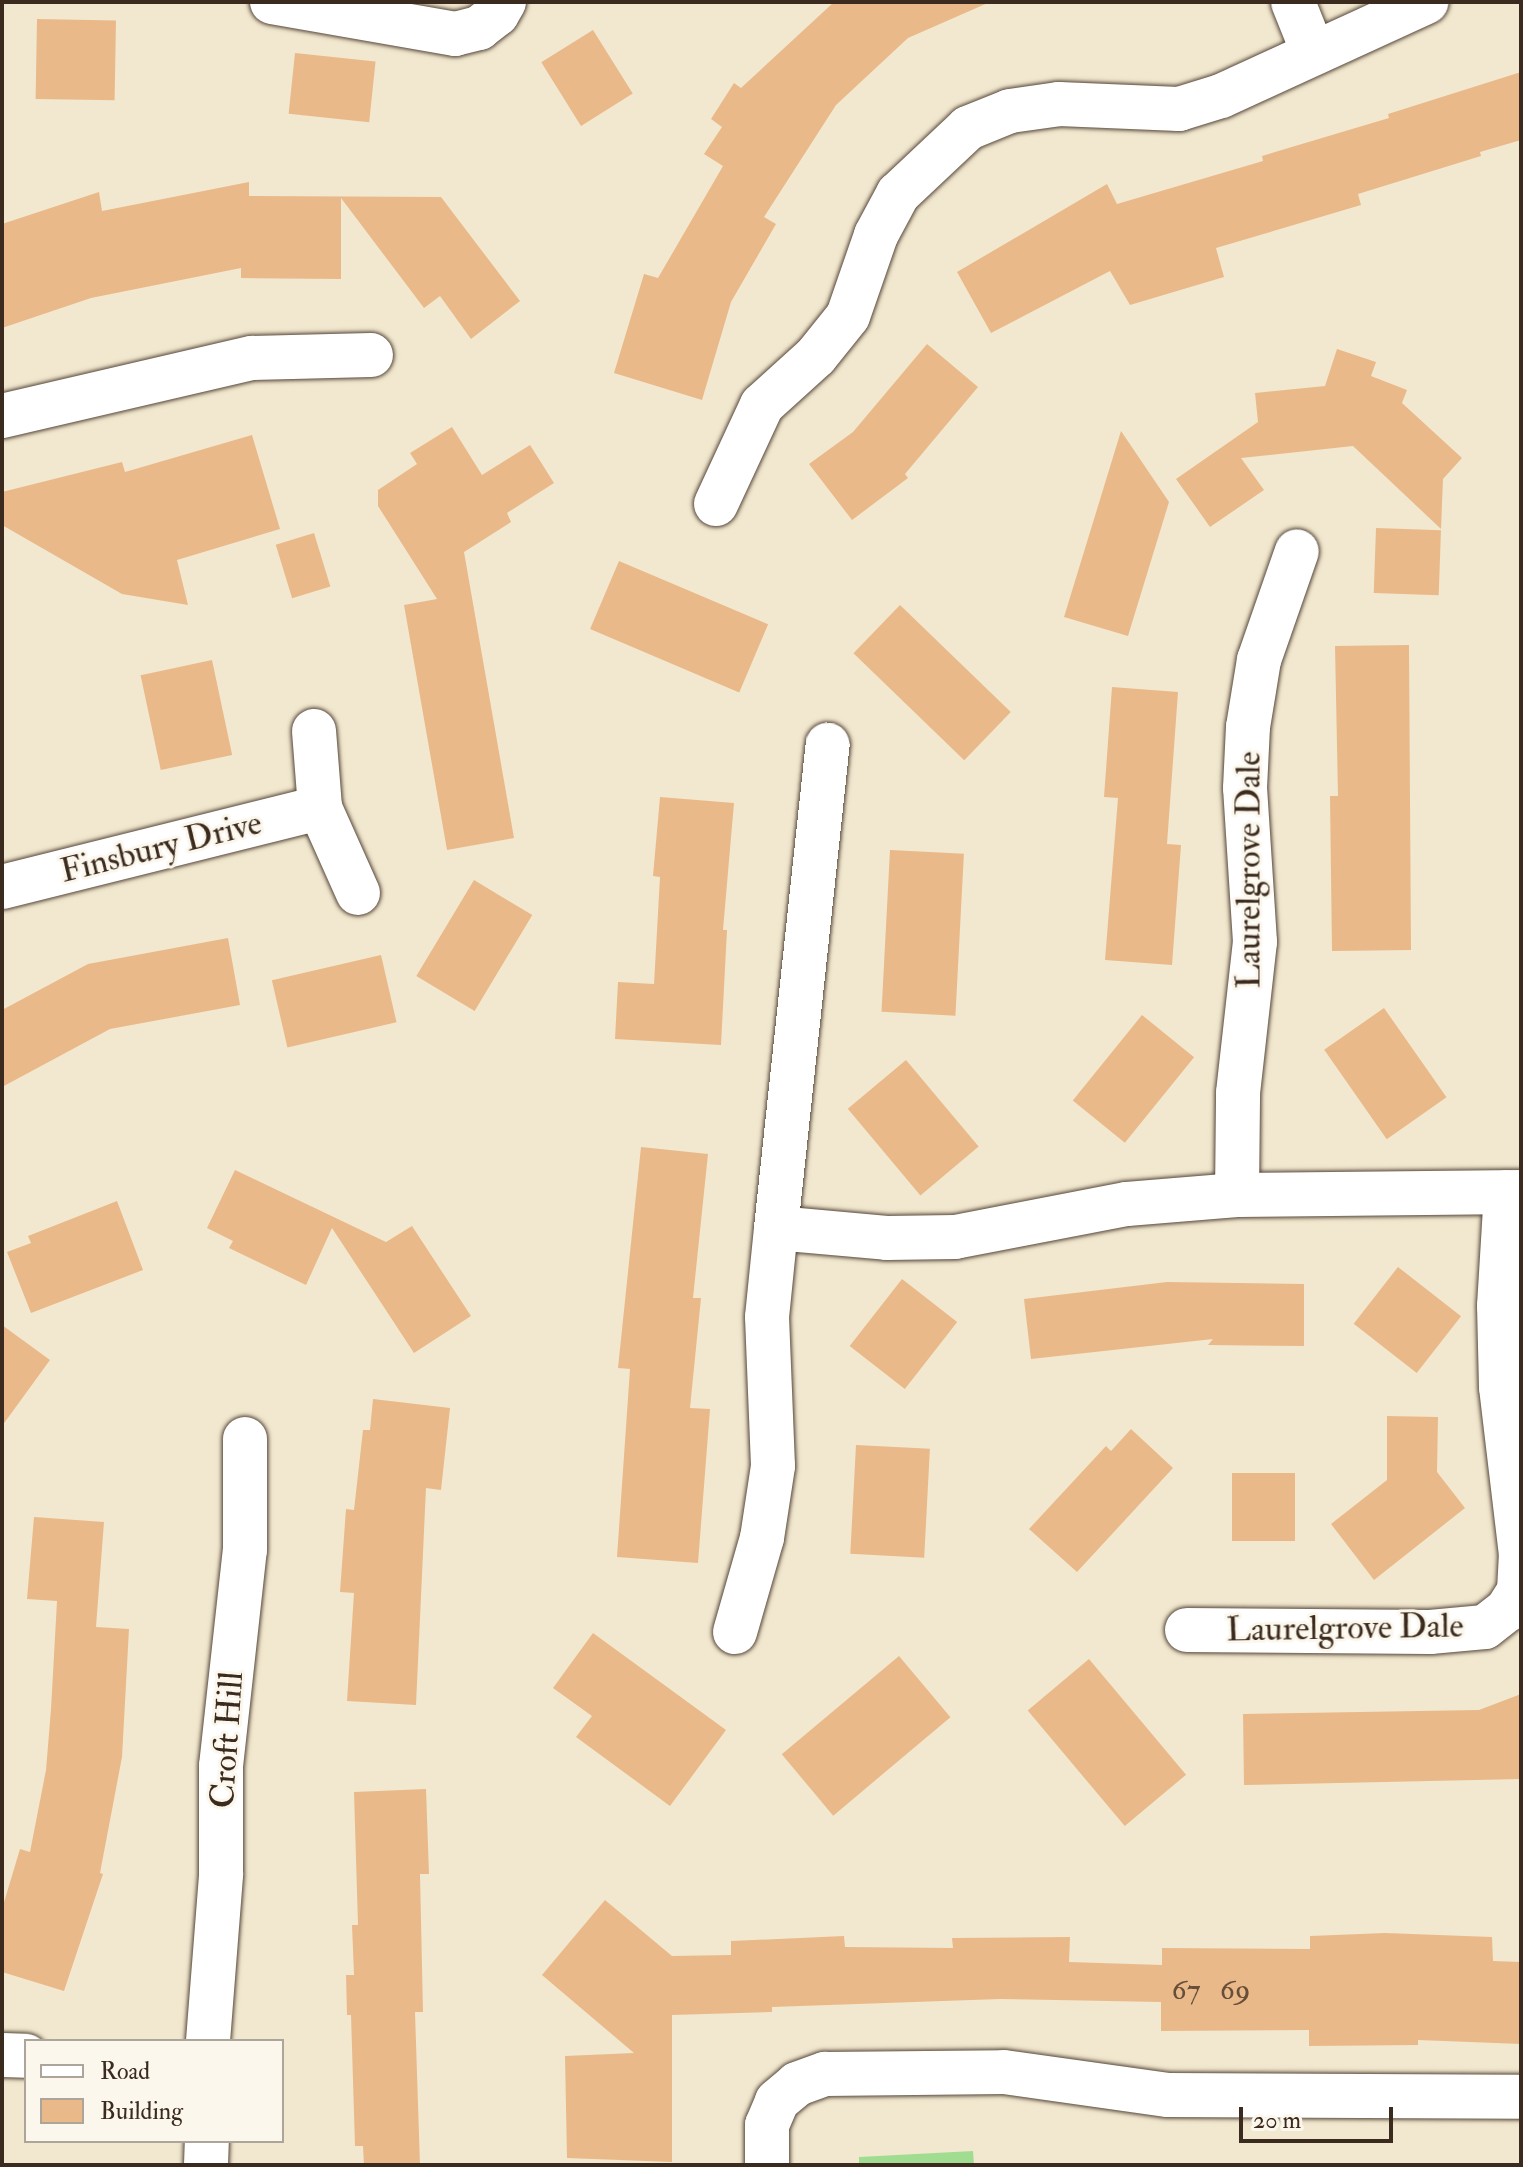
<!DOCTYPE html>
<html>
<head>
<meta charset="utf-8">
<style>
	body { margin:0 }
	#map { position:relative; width:1523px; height:2167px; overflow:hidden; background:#f2e8cf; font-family:"IM FELL Double Pica",serif }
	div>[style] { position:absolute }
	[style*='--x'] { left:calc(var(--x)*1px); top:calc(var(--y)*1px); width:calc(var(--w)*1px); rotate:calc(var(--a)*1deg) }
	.green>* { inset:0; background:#a1dd91 }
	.building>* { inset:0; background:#eab989; transform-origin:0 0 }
	.roads { filter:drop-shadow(0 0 2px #564639) drop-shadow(0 0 2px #564639) }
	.minor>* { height:44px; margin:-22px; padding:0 22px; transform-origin:22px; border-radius:22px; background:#fff }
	span { translate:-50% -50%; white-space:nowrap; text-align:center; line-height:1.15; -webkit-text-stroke:6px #fbf7ec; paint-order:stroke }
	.number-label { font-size:30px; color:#674e39 }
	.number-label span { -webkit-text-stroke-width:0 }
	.street-label { font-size:34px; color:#3b2a1e }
	.frame { position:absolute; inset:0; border:4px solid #3b2a1e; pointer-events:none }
	.legend { position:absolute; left:24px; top:2039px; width:260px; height:104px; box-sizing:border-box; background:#fbf7ec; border:2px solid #aea59a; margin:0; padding:10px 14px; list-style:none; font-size:24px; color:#3b2a1e }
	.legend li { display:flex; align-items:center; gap:16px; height:40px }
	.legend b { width:40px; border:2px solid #aea59a }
	.scale { position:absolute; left:1239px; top:2107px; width:154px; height:36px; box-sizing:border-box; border:4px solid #3b2a1e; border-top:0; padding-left:10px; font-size:24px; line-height:28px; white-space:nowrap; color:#3b2a1e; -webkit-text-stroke:6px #fbf7ec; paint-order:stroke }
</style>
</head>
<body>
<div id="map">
	<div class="green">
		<div style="clip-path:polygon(973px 2151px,974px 2165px,859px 2165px,859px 2157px)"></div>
	</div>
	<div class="building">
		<div style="clip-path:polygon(834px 2px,990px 2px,908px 38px,836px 105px,764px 217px,776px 224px,731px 302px,702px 400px,614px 373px,644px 274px,658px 278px,723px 166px,704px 154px,722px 127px,711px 119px,734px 83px,741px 88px)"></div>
		<div style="left:37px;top:19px;width:79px;height:80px;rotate:1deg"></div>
		<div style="left:593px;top:30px;width:75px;height:61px;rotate:58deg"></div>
		<div style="left:295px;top:53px;width:81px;height:61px;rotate:6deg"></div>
		<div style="clip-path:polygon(1521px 72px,1521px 140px,1480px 152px,1481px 156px,1358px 194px,1361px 205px,1216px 248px,1224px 277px,1130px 305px,1110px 271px,991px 333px,957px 272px,1107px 184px,1117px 204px,1263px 161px,1262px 156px,1389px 118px,1388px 114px)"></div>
		<div style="clip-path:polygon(249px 182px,249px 196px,441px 197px,520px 301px,471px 339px,440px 296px,424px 308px,341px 198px,341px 279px,241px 278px,241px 268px,91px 298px,2px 328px,2px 224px,99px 192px,102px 211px)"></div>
		<div style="clip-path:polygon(927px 344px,978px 387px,905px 474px,908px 478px,852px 520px,809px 464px,853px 432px)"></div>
		<div style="clip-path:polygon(1337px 349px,1376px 362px,1371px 376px,1407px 390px,1402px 403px,1462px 458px,1443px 479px,1441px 529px,1353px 446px,1241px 458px,1264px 490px,1210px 527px,1176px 479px,1258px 422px,1255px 393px,1325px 386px)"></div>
		<div style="clip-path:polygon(452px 427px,482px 475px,530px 445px,554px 483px,507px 513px,511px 522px,464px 552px,514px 838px,447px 850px,404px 605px,437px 599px,378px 506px,378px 490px,417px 464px,410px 453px)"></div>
		<div style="clip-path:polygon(1121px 431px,1169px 502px,1128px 636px,1064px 617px)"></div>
		<div style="clip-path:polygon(252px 435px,280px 529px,177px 560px,188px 605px,122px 594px,2px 525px,2px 492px,122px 462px,125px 472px)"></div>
		<div style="left:1376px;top:528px;width:65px;height:65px;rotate:2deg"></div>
		<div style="left:314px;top:533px;width:56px;height:40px;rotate:73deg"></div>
		<div style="left:619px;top:561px;width:162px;height:74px;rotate:23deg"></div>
		<div style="left:900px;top:605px;width:154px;height:67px;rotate:44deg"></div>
		<div style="clip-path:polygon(1409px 645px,1411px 950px,1332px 951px,1330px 796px,1338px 796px,1335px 646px)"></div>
		<div style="left:212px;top:660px;width:97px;height:73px;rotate:78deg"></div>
		<div style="clip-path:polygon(1112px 687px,1178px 692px,1167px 844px,1181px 845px,1172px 965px,1105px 960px,1118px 798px,1104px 797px)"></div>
		<div style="clip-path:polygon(660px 797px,734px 803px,723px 930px,727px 930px,721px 1045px,615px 1039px,618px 982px,654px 984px,660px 877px,653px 876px)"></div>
		<div style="left:890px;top:850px;width:74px;height:162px;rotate:3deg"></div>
		<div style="left:474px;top:880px;width:68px;height:112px;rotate:31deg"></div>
		<div style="clip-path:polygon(228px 938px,240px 1005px,110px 1029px,2px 1087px,2px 1010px,88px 964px)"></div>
		<div style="left:381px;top:955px;width:69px;height:112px;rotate:77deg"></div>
		<div style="left:1384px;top:1008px;width:109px;height:73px;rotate:55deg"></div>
		<div style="left:1142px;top:1015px;width:67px;height:110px;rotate:39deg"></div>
		<div style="left:906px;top:1060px;width:113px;height:76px;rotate:50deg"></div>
		<div style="clip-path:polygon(641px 1147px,708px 1154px,693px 1298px,701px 1298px,690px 1408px,710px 1409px,698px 1563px,617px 1557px,630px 1369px,618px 1368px)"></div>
		<div style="clip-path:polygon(235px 1170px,386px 1242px,412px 1226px,471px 1316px,414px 1353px,332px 1228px,306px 1285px,229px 1248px,233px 1241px,207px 1228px)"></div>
		<div style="clip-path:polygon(117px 1201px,143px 1270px,31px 1313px,7px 1252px,31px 1243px,28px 1236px)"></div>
		<div style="left:1398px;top:1267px;width:80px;height:72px;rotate:38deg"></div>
		<div style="left:902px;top:1279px;width:70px;height:85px;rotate:38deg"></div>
		<div style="clip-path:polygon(1167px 1282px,1304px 1284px,1304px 1346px,1208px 1345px,1213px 1339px,1031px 1359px,1024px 1299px)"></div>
		<div style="clip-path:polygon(2px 1325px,50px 1360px,2px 1426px)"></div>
		<div style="clip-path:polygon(373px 1399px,450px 1408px,441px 1490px,426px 1488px,416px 1705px,347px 1701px,354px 1593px,340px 1592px,346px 1509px,354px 1510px,363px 1430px,370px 1430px)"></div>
		<div style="clip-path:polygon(1387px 1416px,1438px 1417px,1437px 1472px,1465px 1508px,1374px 1580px,1331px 1524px,1387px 1480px)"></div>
		<div style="clip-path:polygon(1131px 1429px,1173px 1468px,1077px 1572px,1029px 1529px,1106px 1446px,1111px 1451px)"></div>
		<div style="left:856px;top:1445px;width:74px;height:109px;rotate:3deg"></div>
		<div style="left:1232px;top:1473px;width:63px;height:68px"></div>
		<div style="clip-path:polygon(34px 1517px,104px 1522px,96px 1627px,129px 1629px,122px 1757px,100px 1873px,103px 1874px,64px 1991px,2px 1972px,2px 1909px,20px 1849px,30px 1852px,46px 1770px,51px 1709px,57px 1601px,27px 1599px)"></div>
		<div style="clip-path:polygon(593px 1633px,726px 1730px,670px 1806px,576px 1737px,592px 1716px,553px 1688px)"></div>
		<div style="left:899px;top:1656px;width:80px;height:153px;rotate:50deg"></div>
		<div style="left:1089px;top:1659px;width:151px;height:80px;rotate:50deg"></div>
		<div style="clip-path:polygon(1521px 1694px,1521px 1779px,1244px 1785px,1243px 1714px,1479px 1710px)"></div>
		<div style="clip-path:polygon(426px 1789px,429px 1874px,420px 1874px,423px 2012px,415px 2012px,420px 2165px,364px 2165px,363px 2146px,355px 2146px,351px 2015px,347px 2015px,346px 1975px,354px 1975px,352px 1925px,358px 1925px,354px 1792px)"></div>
		<div style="clip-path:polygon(605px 1900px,672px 1956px,731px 1955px,731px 1941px,844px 1936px,845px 1947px,953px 1948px,952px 1938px,1070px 1937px,1069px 1962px,1162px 1965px,1162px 1948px,1310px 1949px,1310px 1936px,1385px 1933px,1492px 1937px,1493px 1961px,1521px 1962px,1521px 2044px,1418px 2040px,1418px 2045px,1309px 2046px,1309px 2030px,1161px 2031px,1161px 2002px,1000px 1999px,772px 2007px,772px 2012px,672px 2015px,672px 2162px,567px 2158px,565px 2056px,634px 2053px,542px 1975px)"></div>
	</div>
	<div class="roads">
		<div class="minor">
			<div style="--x:272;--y:2;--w:186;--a:9.9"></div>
			<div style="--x:455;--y:34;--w:25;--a:-14"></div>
			<div style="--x:479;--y:28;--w:23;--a:-38"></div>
			<div style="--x:497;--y:14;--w:14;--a:-60"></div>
			<div style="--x:1293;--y:2;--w:54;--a:68.2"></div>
			<div style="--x:2;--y:416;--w:257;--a:-13.1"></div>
			<div style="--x:252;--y:358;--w:119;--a:-1.4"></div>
			<div style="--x:716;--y:504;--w:109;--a:-65.1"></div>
			<div style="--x:762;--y:405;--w:73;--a:-42.2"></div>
			<div style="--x:816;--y:356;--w:51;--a:-51.3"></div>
			<div style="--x:848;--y:316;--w:86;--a:-70.9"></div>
			<div style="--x:876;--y:235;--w:47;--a:-61.8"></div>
			<div style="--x:898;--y:194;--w:96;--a:-43.3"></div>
			<div style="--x:968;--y:128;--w:45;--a:-22"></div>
			<div style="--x:1010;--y:111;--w:49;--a:-8.1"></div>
			<div style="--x:1059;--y:104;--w:120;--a:2.4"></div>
			<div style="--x:1179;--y:109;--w:44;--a:-17.2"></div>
			<div style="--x:1221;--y:96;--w:226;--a:-24.6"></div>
			<div style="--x:314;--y:731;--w:77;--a:85.5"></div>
			<div style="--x:320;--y:808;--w:93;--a:65.9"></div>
			<div style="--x:2;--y:887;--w:328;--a:-14"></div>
			<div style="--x:1237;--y:1195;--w:102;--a:-89.4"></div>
			<div style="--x:1238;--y:1093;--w:152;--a:-83.6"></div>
			<div style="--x:1255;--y:942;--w:154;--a:-93.7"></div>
			<div style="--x:1245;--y:788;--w:61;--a:-87.2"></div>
			<div style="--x:1248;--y:727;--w:68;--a:-80.7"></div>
			<div style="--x:1259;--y:660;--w:115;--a:-70.8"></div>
			<div style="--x:776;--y:1228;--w:486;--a:-83.9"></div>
			<div style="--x:1187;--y:1630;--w:243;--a:0.5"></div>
			<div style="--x:1430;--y:1632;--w:55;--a:-5.2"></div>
			<div style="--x:1485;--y:1627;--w:28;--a:-38"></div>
			<div style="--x:1507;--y:1610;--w:22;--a:-58"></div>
			<div style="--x:1519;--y:1591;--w:36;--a:-87"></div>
			<div style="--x:1521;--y:1555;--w:169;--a:-96.8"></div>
			<div style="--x:1501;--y:1387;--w:81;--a:-91.4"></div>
			<div style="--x:1499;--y:1306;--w:114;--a:-86.5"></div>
			<div style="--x:735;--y:1632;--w:98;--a:-74"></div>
			<div style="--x:762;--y:1538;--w:73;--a:-81.3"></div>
			<div style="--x:773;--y:1466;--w:149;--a:-92.3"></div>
			<div style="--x:767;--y:1317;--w:89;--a:-84.2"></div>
			<div style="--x:776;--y:1228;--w:111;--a:5.1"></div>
			<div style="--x:887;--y:1238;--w:68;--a:-0.8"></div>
			<div style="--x:955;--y:1237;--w:175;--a:-10.9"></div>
			<div style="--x:1127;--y:1204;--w:110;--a:-4.7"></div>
			<div style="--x:1237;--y:1195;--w:284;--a:-0.6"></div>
			<div style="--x:208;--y:2041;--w:168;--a:-85.5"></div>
			<div style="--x:221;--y:1874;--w:108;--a:-90"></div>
			<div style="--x:221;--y:1766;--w:217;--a:-83.7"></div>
			<div style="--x:245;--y:1550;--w:111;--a:-90"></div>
			<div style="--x:2;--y:2055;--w:24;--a:2"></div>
			<div style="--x:206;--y:2165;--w:24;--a:-88"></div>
			<div style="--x:767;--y:2165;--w:40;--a:-90"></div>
			<div style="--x:767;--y:2125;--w:26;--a:-67"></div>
			<div style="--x:777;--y:2101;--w:26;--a:-40"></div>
			<div style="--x:797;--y:2084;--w:30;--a:-20"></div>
			<div style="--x:825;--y:2074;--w:179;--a:-0.6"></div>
			<div style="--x:1004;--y:2072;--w:166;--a:8"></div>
			<div style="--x:1168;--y:2095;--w:353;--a:0.3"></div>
		</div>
	</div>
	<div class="number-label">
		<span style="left:1186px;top:1990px">67</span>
		<span style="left:1235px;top:1990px">69</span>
	</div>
	<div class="street-label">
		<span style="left:161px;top:847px;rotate:-14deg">Finsbury Drive</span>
		<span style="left:1249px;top:870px;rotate:-90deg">Laurelgrove Dale</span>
		<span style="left:1345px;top:1628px;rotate:-1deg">Laurelgrove Dale</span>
		<span style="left:227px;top:1740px;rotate:-86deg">Croft Hill</span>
	</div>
	<div class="frame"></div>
	<ul class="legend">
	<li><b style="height:10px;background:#fff"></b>Road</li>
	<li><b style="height:22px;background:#eab989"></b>Building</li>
	</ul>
	<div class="scale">20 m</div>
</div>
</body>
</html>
